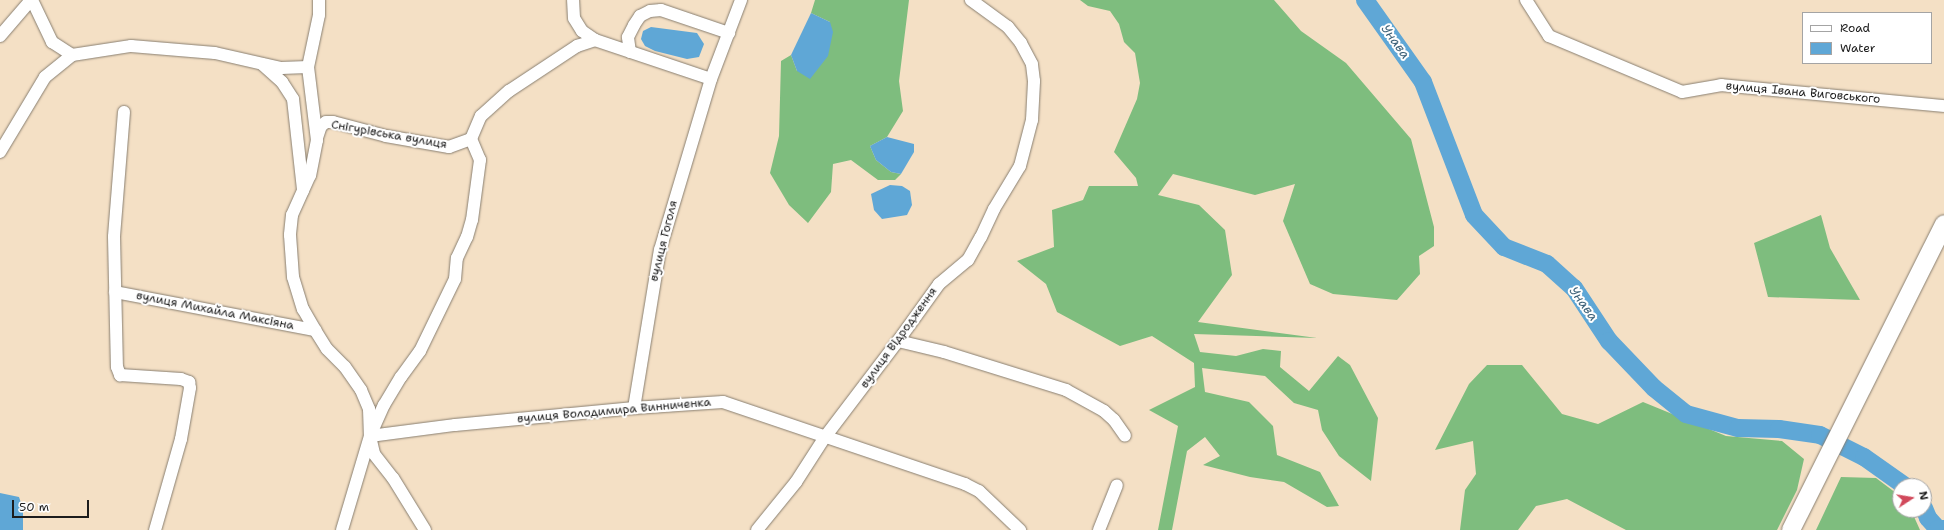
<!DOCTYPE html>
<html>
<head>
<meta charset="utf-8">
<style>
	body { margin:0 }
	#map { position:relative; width:1944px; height:530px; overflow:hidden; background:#f4e0c5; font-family:"Shantell Sans",sans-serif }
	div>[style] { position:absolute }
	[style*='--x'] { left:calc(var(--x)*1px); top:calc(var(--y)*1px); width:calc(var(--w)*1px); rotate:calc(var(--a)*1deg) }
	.forest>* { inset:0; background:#7ebd7e }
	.water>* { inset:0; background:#5fa7d6 }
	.river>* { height:18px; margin:-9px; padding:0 9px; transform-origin:9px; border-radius:9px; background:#5fa7d6 }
	.roads { filter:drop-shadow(0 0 1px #887e70) drop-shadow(0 0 1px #887e70) }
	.minor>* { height:12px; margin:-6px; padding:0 6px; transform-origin:6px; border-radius:6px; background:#fff }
	.primary>* { height:18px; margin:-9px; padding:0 9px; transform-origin:9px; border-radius:9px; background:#fff }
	span { translate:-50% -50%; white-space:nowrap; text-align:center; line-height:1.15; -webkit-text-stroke:4px #fff; paint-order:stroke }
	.street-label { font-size:12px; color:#1c1c1c }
	.water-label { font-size:13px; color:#3e6279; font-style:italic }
	.legend { position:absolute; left:1802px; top:12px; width:130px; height:52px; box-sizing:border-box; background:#fff; border:1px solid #a4a4a4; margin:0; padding:5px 7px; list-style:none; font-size:12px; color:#1c1c1c }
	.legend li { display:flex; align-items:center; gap:8px; height:20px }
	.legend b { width:20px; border:1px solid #a4a4a4 }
	.north { position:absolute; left:1892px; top:478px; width:40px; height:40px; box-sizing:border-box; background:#fff; border:1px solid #a4a4a4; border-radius:50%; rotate:78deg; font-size:11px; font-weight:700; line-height:16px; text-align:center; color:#1c1c1c }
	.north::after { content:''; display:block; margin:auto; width:14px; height:18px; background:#d1495b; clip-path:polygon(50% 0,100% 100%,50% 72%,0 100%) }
	.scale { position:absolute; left:12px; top:500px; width:77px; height:18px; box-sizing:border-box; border:2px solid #1c1c1c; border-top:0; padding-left:5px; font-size:12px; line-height:14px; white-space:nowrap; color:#1c1c1c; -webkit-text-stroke:3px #fff; paint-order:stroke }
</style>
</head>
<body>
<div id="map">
	<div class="forest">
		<div style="clip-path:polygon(815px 0,909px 0,899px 81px,903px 111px,887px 137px,870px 146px,876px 160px,891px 172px,901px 174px,895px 180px,878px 180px,851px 160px,833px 164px,831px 192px,808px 223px,789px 205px,770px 173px,779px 136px,781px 61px,791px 55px,797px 71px,830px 22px,811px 13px)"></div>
		<div style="clip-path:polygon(1080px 0,1274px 0,1301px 31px,1346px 63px,1411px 139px,1434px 227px,1434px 246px,1419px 256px,1420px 274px,1397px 300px,1333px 294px,1310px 284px,1283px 221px,1295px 184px,1255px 195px,1173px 174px,1158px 195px,1199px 205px,1225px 230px,1232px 275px,1198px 322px,1317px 338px,1194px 334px,1200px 352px,1236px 356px,1263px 349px,1281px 351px,1280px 367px,1309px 391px,1338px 356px,1350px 365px,1378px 418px,1371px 481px,1339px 456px,1322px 430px,1318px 410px,1294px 403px,1265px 376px,1202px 368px,1205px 392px,1249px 402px,1273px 426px,1277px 455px,1320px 472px,1339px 506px,1327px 507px,1284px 482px,1250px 477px,1203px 465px,1220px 456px,1205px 437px,1187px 451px,1172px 530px,1158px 530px,1178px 426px,1149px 410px,1195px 387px,1194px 363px,1152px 336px,1120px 346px,1057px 312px,1046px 284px,1017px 261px,1054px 247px,1052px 210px,1083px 200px,1089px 186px,1138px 186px,1136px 178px,1114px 152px,1137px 99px,1140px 83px,1135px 53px,1124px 42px,1119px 24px,1110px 11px,1088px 6px)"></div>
		<div style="clip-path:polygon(1821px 215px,1830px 248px,1860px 300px,1768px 297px,1754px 243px)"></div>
		<div style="clip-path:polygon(1487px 365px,1522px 365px,1562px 414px,1598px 424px,1643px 402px,1726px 436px,1782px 441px,1804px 459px,1797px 490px,1777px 530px,1626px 530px,1567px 499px,1536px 506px,1518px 530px,1460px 530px,1465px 490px,1476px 474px,1473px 441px,1435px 450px,1469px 384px)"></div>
		<div style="clip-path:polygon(1841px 477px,1876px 478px,1900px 496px,1900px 510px,1911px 510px,1920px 530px,1816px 530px)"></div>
	</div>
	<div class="water">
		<div style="clip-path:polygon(811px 13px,830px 22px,833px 32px,828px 56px,810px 79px,797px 71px,791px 55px)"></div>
		<div style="clip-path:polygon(651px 27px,697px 33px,704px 44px,699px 57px,687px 59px,655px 51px,645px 46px,641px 39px,643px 31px)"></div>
		<div style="clip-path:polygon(887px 137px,914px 144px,914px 152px,901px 174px,891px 172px,876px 160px,870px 146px)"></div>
		<div style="clip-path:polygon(890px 185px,902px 186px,910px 191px,912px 205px,907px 215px,882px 219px,874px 210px,871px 194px)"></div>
		<div style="clip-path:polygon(0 493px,19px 497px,23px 509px,23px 530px,0 530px)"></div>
	</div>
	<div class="river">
		<div style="--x:1365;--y:0;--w:100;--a:54.7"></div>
		<div style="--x:1423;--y:82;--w:142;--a:69"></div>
		<div style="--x:1474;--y:215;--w:44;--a:46.8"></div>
		<div style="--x:1504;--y:247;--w:46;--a:21.6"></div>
		<div style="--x:1547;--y:264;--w:36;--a:42"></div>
		<div style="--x:1574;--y:288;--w:64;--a:56.6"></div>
		<div style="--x:1609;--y:341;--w:65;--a:46.2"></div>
		<div style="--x:1654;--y:388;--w:41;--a:39.1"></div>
		<div style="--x:1686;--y:414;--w:54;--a:15.1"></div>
		<div style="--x:1738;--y:428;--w:41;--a:1.4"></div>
		<div style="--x:1779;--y:429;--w:41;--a:8.3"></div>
		<div style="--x:1820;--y:435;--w:49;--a:26.6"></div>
		<div style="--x:1864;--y:457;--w:50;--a:35.3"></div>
		<div style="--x:1924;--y:508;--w:11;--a:68"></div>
		<div style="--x:1928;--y:518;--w:15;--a:48"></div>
		<div style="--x:1938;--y:529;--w:6;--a:0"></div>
	</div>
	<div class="roads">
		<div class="minor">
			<div style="--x:32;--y:0;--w:47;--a:64.5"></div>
			<div style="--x:52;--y:42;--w:24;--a:33"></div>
			<div style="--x:72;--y:55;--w:60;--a:-8.7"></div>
			<div style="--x:131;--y:46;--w:84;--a:4.8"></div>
			<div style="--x:215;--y:53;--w:68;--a:12.8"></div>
			<div style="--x:281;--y:68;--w:27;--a:-2"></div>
			<div style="--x:319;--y:0;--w:15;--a:90"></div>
			<div style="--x:319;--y:15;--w:53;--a:101.9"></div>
			<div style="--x:308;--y:67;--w:74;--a:83"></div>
			<div style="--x:317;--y:140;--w:36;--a:101"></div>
			<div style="--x:310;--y:175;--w:44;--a:114.2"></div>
			<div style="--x:292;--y:215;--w:20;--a:96"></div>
			<div style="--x:290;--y:235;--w:42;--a:85.9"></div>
			<div style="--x:293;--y:277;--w:34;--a:73"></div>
			<div style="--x:303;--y:309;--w:24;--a:60"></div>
			<div style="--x:315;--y:330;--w:22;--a:58"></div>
			<div style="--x:327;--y:349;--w:25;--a:45"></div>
			<div style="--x:345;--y:367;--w:28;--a:55"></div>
			<div style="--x:361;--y:390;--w:21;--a:67"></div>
			<div style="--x:369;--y:409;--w:27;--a:88"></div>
			<div style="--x:370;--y:436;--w:18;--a:77"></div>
			<div style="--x:374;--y:454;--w:31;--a:52"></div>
			<div style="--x:393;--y:478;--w:61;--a:58.4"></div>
			<div style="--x:1526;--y:0;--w:43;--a:57.4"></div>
			<div style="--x:1549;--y:36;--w:144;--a:22.8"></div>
			<div style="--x:1682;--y:92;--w:40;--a:-10"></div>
			<div style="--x:1721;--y:85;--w:224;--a:5.4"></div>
			<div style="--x:0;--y:36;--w:48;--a:-49.3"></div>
			<div style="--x:595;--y:40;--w:122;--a:18.6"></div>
			<div style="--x:630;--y:52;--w:15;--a:-98"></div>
			<div style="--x:628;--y:37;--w:13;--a:-63"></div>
			<div style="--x:634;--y:25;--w:11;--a:-56"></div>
			<div style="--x:640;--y:16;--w:11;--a:-27"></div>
			<div style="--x:650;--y:11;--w:11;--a:-5"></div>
			<div style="--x:661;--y:10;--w:72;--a:18.7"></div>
			<div style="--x:262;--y:64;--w:27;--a:42"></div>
			<div style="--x:282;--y:82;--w:20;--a:57"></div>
			<div style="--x:293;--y:99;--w:92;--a:83.7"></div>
			<div style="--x:124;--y:112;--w:125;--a:94.6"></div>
			<div style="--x:114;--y:237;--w:130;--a:88.7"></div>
			<div style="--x:117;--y:367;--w:9;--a:69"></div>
			<div style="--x:120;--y:375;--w:61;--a:3.8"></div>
			<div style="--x:181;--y:379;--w:9;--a:21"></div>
			<div style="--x:189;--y:382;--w:6;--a:81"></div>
			<div style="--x:190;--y:388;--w:52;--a:100"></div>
			<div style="--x:181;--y:439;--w:95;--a:105.9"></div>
			<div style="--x:317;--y:138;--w:13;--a:-72"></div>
			<div style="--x:321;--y:126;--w:6;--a:-39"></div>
			<div style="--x:326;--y:122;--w:7;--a:0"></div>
			<div style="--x:333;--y:122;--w:55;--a:14.8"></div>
			<div style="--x:386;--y:136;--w:64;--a:9.9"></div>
			<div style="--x:449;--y:147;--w:23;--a:-20"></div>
			<div style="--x:471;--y:139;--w:25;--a:-67"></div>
			<div style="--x:481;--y:116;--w:38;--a:-42"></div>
			<div style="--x:509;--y:91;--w:82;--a:-33.5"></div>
			<div style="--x:577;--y:46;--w:19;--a:-18"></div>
			<div style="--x:595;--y:40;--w:16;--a:-145"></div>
			<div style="--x:582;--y:31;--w:15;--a:-122"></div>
			<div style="--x:574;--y:18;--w:18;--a:-93"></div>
			<div style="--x:0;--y:152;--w:87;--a:-59"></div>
			<div style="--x:45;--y:77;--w:35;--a:-39"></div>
			<div style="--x:115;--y:292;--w:204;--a:10.8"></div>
			<div style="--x:898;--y:341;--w:47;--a:13.4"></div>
			<div style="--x:944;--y:352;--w:128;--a:17.3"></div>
			<div style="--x:1066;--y:390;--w:43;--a:28.9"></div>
			<div style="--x:1104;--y:411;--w:13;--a:42"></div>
			<div style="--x:1114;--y:420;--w:19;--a:55"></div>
			<div style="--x:634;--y:408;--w:160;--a:-80.7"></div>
			<div style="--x:660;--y:250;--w:178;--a:-73.4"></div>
			<div style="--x:711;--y:79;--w:85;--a:-69.2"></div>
			<div style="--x:370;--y:436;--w:86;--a:-7.4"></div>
			<div style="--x:455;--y:425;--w:180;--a:-5.4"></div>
			<div style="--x:634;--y:408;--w:89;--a:-3.9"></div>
			<div style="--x:723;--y:402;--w:256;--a:18.7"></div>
			<div style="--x:965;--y:484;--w:16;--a:27"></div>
			<div style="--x:979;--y:491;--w:57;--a:43.6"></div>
			<div style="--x:342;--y:530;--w:98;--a:-73.4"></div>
			<div style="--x:370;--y:436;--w:34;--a:-66"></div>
			<div style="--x:384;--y:405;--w:33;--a:-59"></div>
			<div style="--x:401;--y:377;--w:32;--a:-54"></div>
			<div style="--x:420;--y:351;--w:80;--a:-64.1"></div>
			<div style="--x:455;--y:279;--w:21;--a:-85"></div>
			<div style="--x:457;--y:258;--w:23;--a:-65"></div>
			<div style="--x:467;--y:237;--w:18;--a:-74"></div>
			<div style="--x:472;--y:220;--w:61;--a:-82.4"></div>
			<div style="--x:480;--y:160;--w:23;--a:-113"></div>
			<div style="--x:757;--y:530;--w:62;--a:-50.9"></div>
			<div style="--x:796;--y:482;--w:54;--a:-57.2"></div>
			<div style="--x:825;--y:437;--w:121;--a:-52.8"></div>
			<div style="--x:898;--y:341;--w:70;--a:-54.3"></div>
			<div style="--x:939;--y:284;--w:38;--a:-40"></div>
			<div style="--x:968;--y:260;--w:26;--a:-61"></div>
			<div style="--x:981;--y:237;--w:31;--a:-65"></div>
			<div style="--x:994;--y:209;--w:50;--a:-58.8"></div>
			<div style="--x:1020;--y:166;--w:48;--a:-75.4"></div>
			<div style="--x:1032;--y:120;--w:39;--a:-87"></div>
			<div style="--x:1034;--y:81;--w:17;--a:-97"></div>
			<div style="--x:1032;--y:64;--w:24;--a:-118"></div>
			<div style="--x:1021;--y:43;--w:21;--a:-129"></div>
			<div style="--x:1008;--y:27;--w:46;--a:-143.9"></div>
			<div style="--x:1099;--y:530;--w:48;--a:-68.2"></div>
		</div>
		<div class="primary">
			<div style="--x:1791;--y:530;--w:342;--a:-63.4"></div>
		</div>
	</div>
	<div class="street-label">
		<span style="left:1803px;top:93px;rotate:5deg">вулиця Івана Виговського</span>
		<span style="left:389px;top:135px;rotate:10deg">Снігурівська вулиця</span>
		<span style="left:664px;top:241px;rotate:-76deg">вулиця Гоголя</span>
		<span style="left:215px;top:311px;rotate:11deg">вулиця Михайла Максіяна</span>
		<span style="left:899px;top:338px;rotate:-54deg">вулиця Відродження</span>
		<span style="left:614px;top:411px;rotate:-5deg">вулиця Володимира Винниченка</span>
	</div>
	<div class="water-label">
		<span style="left:1395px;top:42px;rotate:54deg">Унава</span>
		<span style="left:1583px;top:304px;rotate:54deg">Унава</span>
	</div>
	<ul class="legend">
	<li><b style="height:5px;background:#fff"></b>Road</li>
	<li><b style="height:11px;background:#5fa7d6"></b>Water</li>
	</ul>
	<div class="north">N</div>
	<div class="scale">50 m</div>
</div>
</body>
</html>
